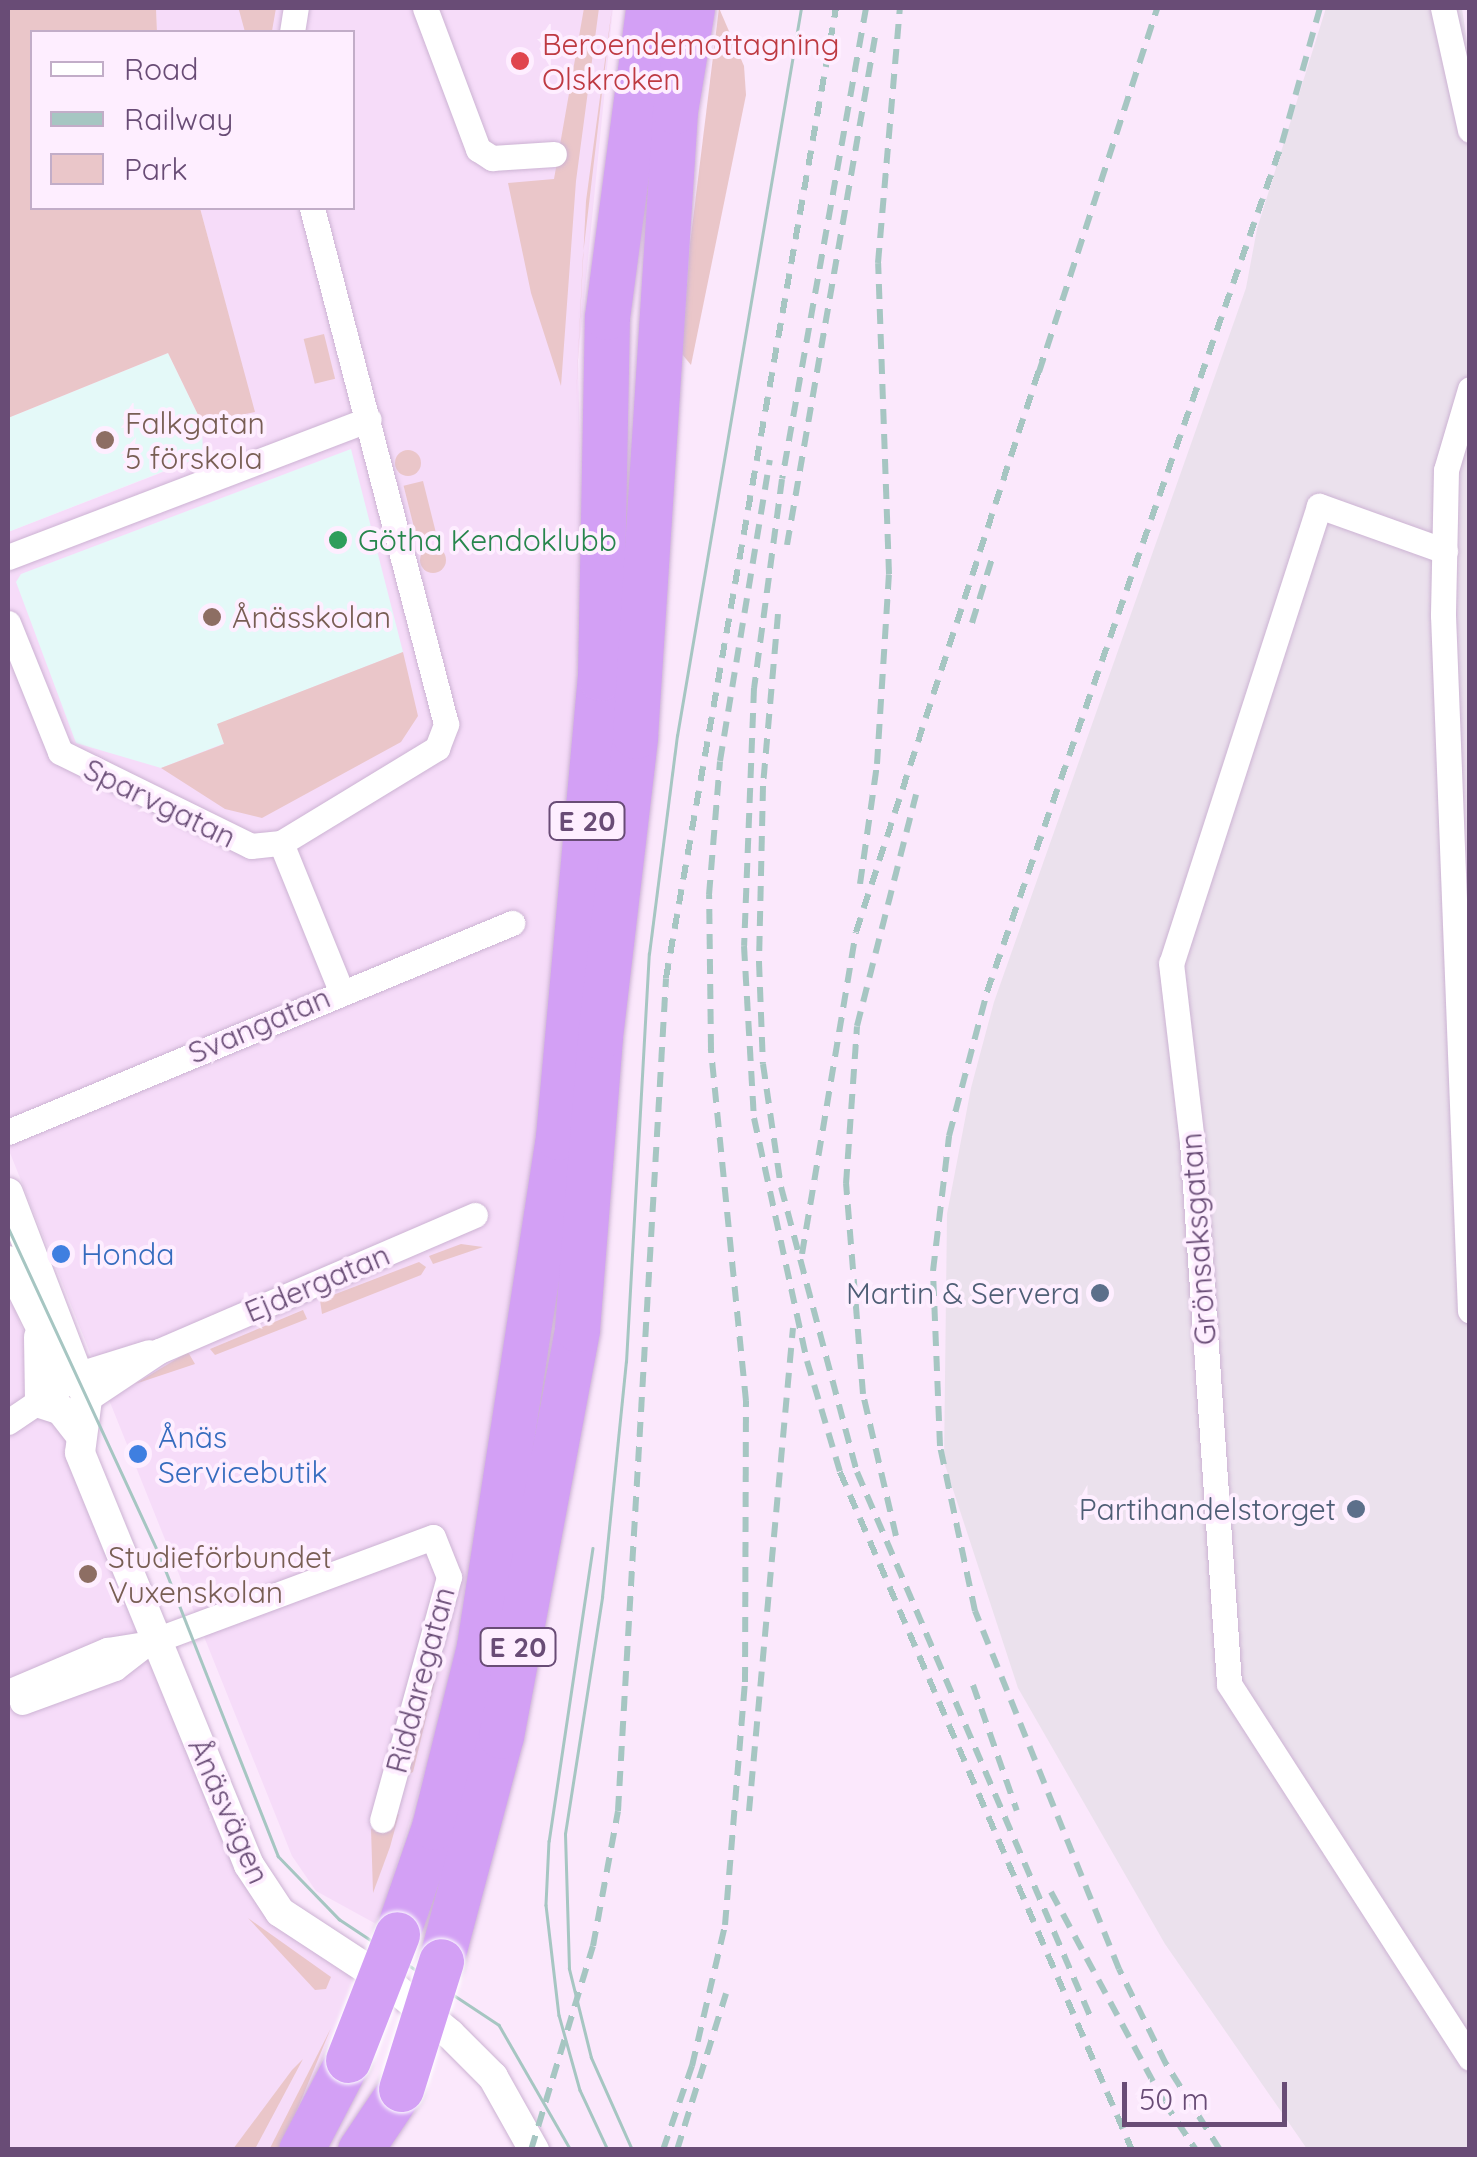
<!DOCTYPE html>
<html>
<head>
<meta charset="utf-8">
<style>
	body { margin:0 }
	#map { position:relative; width:1477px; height:2157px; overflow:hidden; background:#fbe8fc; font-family:Quicksand,sans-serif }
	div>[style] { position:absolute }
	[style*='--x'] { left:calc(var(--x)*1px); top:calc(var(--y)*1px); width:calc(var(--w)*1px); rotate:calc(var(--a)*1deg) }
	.residential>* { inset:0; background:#f6dcf9 }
	.industrial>* { inset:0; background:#ebe1ed }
	.education>* { inset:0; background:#e4f9f8 }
	.green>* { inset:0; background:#eac6c9; transform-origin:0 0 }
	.round { border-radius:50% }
	.roads { filter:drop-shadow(0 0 2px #ccb3d3) drop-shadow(0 0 2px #ccb3d3) }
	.minor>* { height:25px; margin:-12.5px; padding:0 12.5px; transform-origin:12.5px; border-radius:12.5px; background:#fff }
	.tertiary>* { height:30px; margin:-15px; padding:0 15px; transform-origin:15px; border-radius:15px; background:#fff }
	.motorway>* { height:45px; margin:-22.5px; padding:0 22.5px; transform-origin:22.5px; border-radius:22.5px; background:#d3a0f5 }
	.tram>* { height:2.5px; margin:-1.25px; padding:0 1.25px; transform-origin:1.25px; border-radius:1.25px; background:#a6c6c2 }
	.rail>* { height:6px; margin-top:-3px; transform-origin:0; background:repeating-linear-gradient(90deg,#a6c6c2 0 15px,transparent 0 25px) }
	.bridges { filter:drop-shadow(0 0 2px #fff) drop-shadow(0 0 2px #fff) }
	.motorway-bridge>* { height:45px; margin:-22.5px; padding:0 22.5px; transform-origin:22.5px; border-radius:22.5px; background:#d3a0f5 }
	.dots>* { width:28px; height:28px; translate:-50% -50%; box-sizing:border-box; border:5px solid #feeeff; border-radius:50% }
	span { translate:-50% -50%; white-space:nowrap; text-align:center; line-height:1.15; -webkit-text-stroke:8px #feeeff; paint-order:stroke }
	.shield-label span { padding:2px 8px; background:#feeeff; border:2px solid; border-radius:8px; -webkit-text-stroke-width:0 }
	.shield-label { font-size:28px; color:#694c76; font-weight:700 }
	.health-label { font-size:30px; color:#be3a42 }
	.left { translate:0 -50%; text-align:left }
	.education-label { font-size:30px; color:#785e54 }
	.leisure-label { font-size:30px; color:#27864d }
	.street-label { font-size:30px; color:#694c76 }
	.shop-label { font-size:30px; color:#366cbe }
	.service-label { font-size:30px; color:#4e5e75 }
	.right { translate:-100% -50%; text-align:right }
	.frame { position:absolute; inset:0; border:10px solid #694c76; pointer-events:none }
	.legend { position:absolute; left:30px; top:30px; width:325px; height:180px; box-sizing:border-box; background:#feeeff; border:2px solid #c2adc8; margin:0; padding:12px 18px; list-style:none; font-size:30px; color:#694c76 }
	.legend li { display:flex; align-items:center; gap:20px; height:50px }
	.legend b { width:50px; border:2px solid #c2adc8 }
	.scale { position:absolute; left:1122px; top:2082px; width:165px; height:45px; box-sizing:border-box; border:5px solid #694c76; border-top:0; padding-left:12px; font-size:30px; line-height:35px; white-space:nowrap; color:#694c76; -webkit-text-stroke:8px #feeeff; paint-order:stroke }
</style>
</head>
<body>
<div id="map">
	<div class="residential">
		<div style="clip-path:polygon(evenodd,156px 8px,613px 8px,578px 359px,585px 683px,531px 1199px,474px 1571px,435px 1739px,378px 1925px,316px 1891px,292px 1856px,8px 1148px,8px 532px,202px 457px,202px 423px,254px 411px,200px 208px,352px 208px,352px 32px,157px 32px,156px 8px,22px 574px,217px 724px,224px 744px,22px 574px)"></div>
		<div style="clip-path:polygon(8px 1294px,258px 1904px,360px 1974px,283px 2149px,8px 2149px)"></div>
	</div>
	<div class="industrial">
		<div style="clip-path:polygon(1326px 8px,1462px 8px,1470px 63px,1469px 2149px,1307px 2149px,1165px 1944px,1018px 1688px,944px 1462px,947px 1214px,971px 1088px,994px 1002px,1246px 288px,1257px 229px)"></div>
	</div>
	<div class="education">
		<div style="clip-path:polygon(168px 353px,202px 423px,203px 456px,8px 532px,8px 418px)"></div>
		<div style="clip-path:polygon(351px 449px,403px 652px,218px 724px,225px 743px,161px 768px,76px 743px,16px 582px,21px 574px)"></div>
	</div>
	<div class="green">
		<div style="clip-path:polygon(8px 8px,156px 8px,157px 32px,32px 32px,32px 208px,200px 208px,255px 412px,202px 423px,168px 353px,8px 418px)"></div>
		<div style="clip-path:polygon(276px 8px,272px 31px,245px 32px,239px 10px)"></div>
		<div style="clip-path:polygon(584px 8px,599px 8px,576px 181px,561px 386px,531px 293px,508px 183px,554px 179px)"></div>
		<div style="clip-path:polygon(612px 8px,583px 255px,575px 420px,586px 201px)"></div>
		<div style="clip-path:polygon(719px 8px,744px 66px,746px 95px,691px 365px,682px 354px,690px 244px)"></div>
		<div style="left:324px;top:334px;width:46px;height:21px;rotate:76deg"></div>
		<div class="round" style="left:395px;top:450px;width:26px;height:26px"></div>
		<div style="left:423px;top:481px;width:58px;height:20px;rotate:76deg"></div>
		<div class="round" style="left:420px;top:547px;width:26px;height:26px"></div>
		<div style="clip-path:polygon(403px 652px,418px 716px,401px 742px,262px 818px,225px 809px,161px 768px,224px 744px,217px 724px)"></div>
		<div style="clip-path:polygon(461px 1244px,483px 1247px,433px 1264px,429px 1256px)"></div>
		<div style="clip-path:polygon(419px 1262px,426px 1267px,421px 1275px,322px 1314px,320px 1300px)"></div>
		<div style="clip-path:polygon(303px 1310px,307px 1319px,215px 1355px,210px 1349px)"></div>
		<div style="clip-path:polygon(188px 1352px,195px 1364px,135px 1384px)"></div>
		<div style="clip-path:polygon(459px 1581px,413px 1772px,405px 1776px)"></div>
		<div style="clip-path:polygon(399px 1814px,390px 1847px,373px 1893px,371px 1829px)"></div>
		<div style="clip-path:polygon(248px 1918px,331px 1977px,326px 1989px,315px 1990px)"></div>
		<div style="clip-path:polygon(331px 2028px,290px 2127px,278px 2149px,269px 2150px)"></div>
		<div style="clip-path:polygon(303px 2059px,255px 2149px,233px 2149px,292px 2070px)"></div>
	</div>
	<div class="roads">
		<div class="minor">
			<div style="--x:425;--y:8;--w:151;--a:69.4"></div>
			<div style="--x:478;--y:149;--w:17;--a:33"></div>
			<div style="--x:492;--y:158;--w:62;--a:-3.7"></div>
			<div style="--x:1443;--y:8;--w:125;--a:77.5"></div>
			<div style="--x:292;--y:32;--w:24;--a:-81"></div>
			<div style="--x:1470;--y:389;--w:84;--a:106.5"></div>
			<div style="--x:1446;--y:470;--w:145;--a:91.2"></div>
			<div style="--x:1443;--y:615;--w:696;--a:87.78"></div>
			<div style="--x:1445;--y:551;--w:134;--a:-160.3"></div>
			<div style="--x:1319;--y:506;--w:480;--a:107.9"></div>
			<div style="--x:1171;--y:963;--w:180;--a:83.3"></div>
			<div style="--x:1192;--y:1142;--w:543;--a:86.09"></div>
			<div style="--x:1229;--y:1684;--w:445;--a:57.2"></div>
			<div style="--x:8;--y:557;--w:386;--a:-20.9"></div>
			<div style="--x:8;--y:623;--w:139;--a:68"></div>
			<div style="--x:60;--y:752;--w:213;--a:26.2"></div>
			<div style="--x:251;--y:846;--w:30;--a:-6"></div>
			<div style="--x:281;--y:843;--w:183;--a:-31.3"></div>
			<div style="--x:437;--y:748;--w:26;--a:-69"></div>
			<div style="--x:446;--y:724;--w:533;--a:-104.56"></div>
			<div style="--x:281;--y:843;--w:160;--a:67.9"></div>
			<div style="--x:8;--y:1132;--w:546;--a:-22.52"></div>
			<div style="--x:87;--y:1399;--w:87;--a:-33.7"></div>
			<div style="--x:159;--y:1351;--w:344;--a:-23.3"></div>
			<div style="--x:8;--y:1422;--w:86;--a:-34.1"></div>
			<div style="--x:79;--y:1374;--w:73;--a:-17.4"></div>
			<div style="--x:8;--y:1692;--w:108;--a:-23"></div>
			<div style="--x:107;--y:1650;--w:38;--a:-9"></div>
			<div style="--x:145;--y:1644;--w:307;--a:-20.4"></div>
			<div style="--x:433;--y:1537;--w:43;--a:68.2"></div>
			<div style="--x:449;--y:1577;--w:252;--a:105.4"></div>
			<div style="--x:22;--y:1702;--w:99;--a:-20.1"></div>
			<div style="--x:115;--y:1668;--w:36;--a:-38"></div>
		</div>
		<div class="tertiary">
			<div style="--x:8;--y:1193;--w:221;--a:69"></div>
			<div style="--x:87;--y:1399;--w:54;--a:97.4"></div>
			<div style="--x:80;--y:1453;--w:445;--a:67.7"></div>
			<div style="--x:249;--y:1865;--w:56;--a:56.6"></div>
			<div style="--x:280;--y:1912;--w:131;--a:33.2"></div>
			<div style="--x:390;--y:1984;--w:78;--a:39.8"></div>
			<div style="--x:450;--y:2034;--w:61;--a:45"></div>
			<div style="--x:493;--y:2077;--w:84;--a:60.7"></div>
			<div style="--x:8;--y:1261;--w:122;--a:63.6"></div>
			<div style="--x:39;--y:1337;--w:66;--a:89.1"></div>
			<div style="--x:40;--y:1403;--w:22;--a:18"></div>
			<div style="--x:61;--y:1410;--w:29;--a:52"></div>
		</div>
		<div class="motorway">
			<div style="--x:397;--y:1934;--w:113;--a:-70.9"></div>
			<div style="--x:434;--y:1827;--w:187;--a:-76"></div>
			<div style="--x:479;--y:1646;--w:515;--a:-81.18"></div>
			<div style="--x:558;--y:1137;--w:461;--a:-84.8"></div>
			<div style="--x:600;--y:678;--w:361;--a:-88.9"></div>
			<div style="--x:607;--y:317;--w:312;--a:-82.4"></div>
			<div style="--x:441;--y:1961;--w:233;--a:-75.1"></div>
			<div style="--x:501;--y:1736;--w:414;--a:-79.4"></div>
			<div style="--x:577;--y:1329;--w:294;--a:-85.5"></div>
			<div style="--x:600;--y:1036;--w:302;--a:-83.3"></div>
			<div style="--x:635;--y:736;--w:626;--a:-86.34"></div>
			<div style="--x:675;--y:111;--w:104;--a:-80.6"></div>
			<div style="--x:301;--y:2150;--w:102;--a:-62.4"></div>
			<div style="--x:360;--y:2150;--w:73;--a:-56.1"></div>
		</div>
	</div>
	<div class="tram">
		<div style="--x:8;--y:1227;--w:368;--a:65.2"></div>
		<div style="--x:162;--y:1561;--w:317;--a:68.5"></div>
		<div style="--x:278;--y:1856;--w:88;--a:45.9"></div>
		<div style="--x:339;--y:1919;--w:192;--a:33.5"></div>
		<div style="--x:499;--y:2025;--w:144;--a:60.1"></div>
		<div style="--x:593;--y:1548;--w:296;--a:98.5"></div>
		<div style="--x:549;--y:1841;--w:64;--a:92.7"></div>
		<div style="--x:546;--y:1905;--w:111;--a:83.3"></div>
		<div style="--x:559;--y:2015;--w:78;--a:74.4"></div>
		<div style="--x:580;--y:2090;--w:66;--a:65"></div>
		<div style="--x:632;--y:2150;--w:101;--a:-114"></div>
		<div style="--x:591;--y:2058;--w:92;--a:-103.9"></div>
		<div style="--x:569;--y:1969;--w:135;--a:-91.7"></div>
		<div style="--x:565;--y:1834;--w:240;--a:-81.1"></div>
		<div style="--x:602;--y:1597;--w:236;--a:-84.2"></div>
		<div style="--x:626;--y:1362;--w:409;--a:-86.8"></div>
		<div style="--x:649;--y:954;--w:220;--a:-82.7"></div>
		<div style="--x:677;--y:736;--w:738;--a:-80.33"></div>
	</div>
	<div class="rail">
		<div style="--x:866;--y:8;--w:478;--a:100.1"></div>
		<div style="--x:782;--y:479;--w:211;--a:97.6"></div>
		<div style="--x:754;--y:688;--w:258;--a:92.2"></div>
		<div style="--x:744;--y:946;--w:172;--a:86.7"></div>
		<div style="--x:754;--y:1118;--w:249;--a:77.7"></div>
		<div style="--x:807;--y:1361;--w:116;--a:73.4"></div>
		<div style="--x:840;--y:1472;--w:738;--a:66.7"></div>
		<div style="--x:1039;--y:372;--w:383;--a:-72"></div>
		<div style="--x:787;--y:545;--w:516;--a:-80.17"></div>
		<div style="--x:778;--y:614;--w:173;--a:95"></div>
		<div style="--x:763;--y:786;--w:176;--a:91.3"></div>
		<div style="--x:759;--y:962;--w:102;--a:87.8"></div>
		<div style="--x:763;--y:1064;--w:124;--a:81.7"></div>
		<div style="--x:781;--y:1187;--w:295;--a:75.1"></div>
		<div style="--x:857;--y:1472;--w:599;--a:66.81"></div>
		<div style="--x:972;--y:623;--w:74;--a:-72.8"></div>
		<div style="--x:860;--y:884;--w:121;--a:-81.9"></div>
		<div style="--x:877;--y:764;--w:190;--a:-86.4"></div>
		<div style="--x:889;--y:574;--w:311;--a:-92"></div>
		<div style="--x:878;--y:263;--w:256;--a:-85.1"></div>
		<div style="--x:802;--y:1254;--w:326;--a:-80.5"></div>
		<div style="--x:856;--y:932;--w:604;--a:-71.96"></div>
		<div style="--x:896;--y:1536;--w:146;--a:-103.1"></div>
		<div style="--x:863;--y:1394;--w:211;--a:-94.6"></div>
		<div style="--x:846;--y:1184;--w:158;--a:-86"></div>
		<div style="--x:857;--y:1026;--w:239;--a:-75.7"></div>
		<div style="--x:973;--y:1685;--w:133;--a:70.8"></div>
		<div style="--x:749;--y:1811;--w:485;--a:-84.8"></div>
		<div style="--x:1051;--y:1892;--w:238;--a:61.7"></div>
		<div style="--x:1164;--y:2102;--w:58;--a:56.3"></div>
		<div style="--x:531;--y:2150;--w:213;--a:-73.1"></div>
		<div style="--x:593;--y:1946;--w:137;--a:-79.5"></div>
		<div style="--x:618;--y:1811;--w:834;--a:-86.7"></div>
		<div style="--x:666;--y:978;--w:985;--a:-80.06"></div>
		<div style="--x:663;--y:2150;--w:89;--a:-71"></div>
		<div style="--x:692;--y:2066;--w:145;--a:-76.8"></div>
		<div style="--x:725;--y:1925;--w:244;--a:-85.3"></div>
		<div style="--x:745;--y:1682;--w:281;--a:-89.8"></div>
		<div style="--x:746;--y:1401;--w:354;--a:-95.7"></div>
		<div style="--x:711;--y:1049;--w:154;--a:-90.7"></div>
		<div style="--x:709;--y:895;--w:134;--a:-85.3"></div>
		<div style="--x:720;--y:761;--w:305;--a:-80.6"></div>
		<div style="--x:677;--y:2150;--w:164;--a:-72.6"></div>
		<div style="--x:1220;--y:2150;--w:102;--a:-122.1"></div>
		<div style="--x:1166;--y:2064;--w:106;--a:-116.3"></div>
		<div style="--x:1119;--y:1969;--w:386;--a:-111.9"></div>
		<div style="--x:975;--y:1611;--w:169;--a:-102"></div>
		<div style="--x:940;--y:1446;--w:175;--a:-92.3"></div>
		<div style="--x:933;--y:1271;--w:136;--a:-83.2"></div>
		<div style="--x:949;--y:1136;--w:149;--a:-75.2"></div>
		<div style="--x:987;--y:992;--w:899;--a:-70.84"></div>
		<div style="--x:1282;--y:143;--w:140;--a:-74.3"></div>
	</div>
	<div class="bridges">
		<div class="motorway-bridge">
			<div style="--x:348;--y:2060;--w:135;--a:-68.7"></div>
			<div style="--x:401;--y:2089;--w:134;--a:-72.6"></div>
		</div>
	</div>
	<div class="dots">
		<div style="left:520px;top:61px;background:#e0444e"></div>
		<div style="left:105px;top:440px;background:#8d6e63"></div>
		<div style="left:338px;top:540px;background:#2e9e5b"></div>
		<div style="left:212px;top:617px;background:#8d6e63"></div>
		<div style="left:61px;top:1254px;background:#3f7fe0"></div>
		<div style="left:1100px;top:1293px;background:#5c6f8a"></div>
		<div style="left:138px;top:1454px;background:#3f7fe0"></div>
		<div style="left:1356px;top:1509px;background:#5c6f8a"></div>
		<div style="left:88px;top:1574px;background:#8d6e63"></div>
	</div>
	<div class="shield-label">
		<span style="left:587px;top:821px">E 20</span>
		<span style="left:518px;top:1647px">E 20</span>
	</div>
	<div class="health-label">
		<span class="left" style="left:542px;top:61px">Beroendemottagning<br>Olskroken</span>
	</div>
	<div class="education-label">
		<span class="left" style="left:125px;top:440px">Falkgatan<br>5 förskola</span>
		<span class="left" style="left:232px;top:617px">Ånässkolan</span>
		<span class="left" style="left:108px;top:1574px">Studieförbundet<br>Vuxenskolan</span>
	</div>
	<div class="leisure-label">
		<span class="left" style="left:358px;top:540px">Götha Kendoklubb</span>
	</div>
	<div class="street-label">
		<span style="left:160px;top:803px;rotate:26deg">Sparvgatan</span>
		<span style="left:259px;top:1025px;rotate:-23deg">Svangatan</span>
		<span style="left:1198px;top:1239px;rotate:-94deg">Grönsaksgatan</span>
		<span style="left:317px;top:1283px;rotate:-23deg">Ejdergatan</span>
		<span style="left:420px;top:1680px;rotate:-75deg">Riddaregatan</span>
		<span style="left:229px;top:1811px;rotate:66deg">Ånäsvägen</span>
	</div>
	<div class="shop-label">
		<span class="left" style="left:81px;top:1254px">Honda</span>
		<span class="left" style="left:158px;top:1454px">Ånäs<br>Servicebutik</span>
	</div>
	<div class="service-label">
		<span class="right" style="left:1080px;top:1293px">Martin &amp; Servera</span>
		<span class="right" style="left:1336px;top:1509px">Partihandelstorget</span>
	</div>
	<div class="frame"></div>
	<ul class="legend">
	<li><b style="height:12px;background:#fff"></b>Road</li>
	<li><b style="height:12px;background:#a6c6c2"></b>Railway</li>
	<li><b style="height:28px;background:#eac6c9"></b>Park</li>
	</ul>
	<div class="scale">50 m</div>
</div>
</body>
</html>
